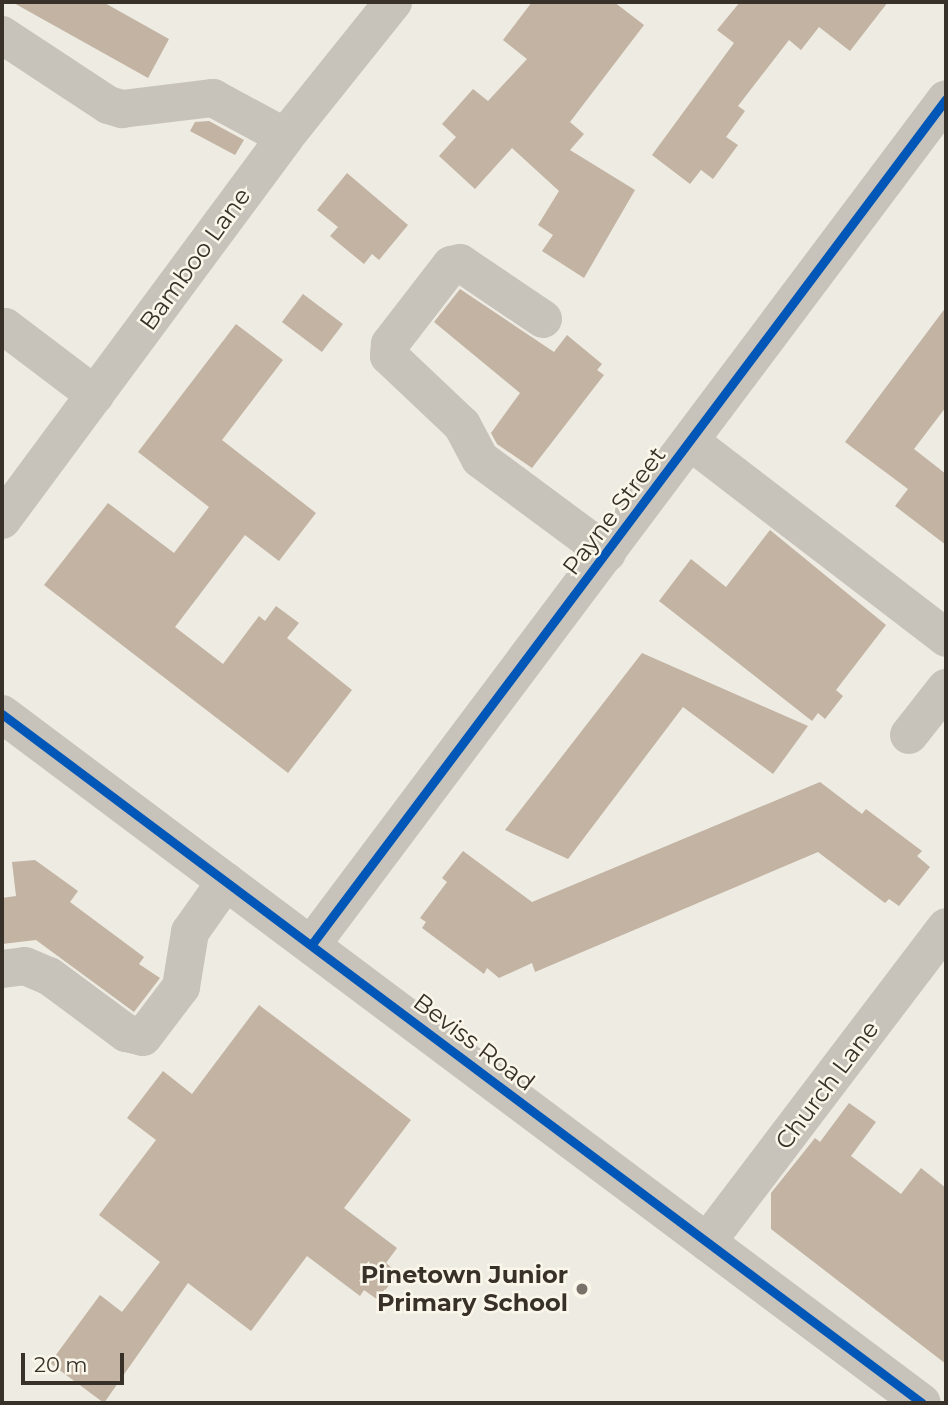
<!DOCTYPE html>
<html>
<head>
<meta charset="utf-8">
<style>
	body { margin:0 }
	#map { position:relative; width:948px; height:1405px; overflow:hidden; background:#eeebe2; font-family:Montserrat,sans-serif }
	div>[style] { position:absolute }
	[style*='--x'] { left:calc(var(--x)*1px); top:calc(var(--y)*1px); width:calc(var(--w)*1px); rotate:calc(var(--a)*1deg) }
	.building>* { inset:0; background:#c2b3a3; transform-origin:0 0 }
	.minor>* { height:38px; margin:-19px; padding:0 19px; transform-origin:19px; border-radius:19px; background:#c7c3bb }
	.cycleway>* { height:9px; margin:-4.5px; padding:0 4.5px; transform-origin:4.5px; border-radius:4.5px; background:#0057b8 }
	.dots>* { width:19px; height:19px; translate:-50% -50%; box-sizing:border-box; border:4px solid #faf7ea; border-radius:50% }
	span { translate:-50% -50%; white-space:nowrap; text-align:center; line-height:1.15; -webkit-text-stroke:5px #faf7ea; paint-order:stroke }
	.street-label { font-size:24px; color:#383129 }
	.poi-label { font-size:24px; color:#383129; font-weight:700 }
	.right { translate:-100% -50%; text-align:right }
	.frame { position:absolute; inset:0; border:4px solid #383129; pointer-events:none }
	.scale { position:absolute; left:21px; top:1353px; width:103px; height:32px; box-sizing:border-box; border:4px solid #383129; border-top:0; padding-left:9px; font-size:21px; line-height:24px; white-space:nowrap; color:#383129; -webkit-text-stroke:5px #faf7ea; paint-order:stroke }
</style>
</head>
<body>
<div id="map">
	<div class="building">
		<div style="clip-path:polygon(12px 2px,103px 2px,169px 39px,148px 78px)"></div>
		<div style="clip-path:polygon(532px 2px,614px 2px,644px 25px,570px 122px,584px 134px,570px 150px,635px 190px,584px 278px,542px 251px,553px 235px,538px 225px,559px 191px,512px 148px,475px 189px,439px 156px,456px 137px,442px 124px,473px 89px,488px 101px,527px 59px,503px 40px)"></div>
		<div style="clip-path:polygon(740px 2px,888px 2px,850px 51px,819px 27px,801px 50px,789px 40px,738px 106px,745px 111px,726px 137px,738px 145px,713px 179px,701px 170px,690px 184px,652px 155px,734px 43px,717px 30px)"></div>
		<div style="clip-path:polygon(209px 121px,244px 140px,235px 155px,190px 131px,195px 122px)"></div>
		<div style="clip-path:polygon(347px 173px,408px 225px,379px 260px,372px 254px,364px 264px,330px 236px,338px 227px,317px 210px)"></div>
		<div style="clip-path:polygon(460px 289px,554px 352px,567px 335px,602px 364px,597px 370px,604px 375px,532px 468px,497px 444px,491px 433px,520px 393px,434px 322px)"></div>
		<div style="left:303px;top:294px;width:50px;height:35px;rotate:37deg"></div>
		<div style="clip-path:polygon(946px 307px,946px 407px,914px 449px,946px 474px,946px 545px,895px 506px,908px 489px,845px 442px)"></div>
		<div style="clip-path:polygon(236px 324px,283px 360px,222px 440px,316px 513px,279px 561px,245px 535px,175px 627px,223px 664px,259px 616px,265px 621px,276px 606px,299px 623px,287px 638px,352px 690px,288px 773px,44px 585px,108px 503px,174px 553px,209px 507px,138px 452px)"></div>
		<div style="clip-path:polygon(770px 530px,886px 625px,836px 690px,843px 696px,825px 719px,818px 713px,812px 721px,659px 601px,691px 559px,726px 587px)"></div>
		<div style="clip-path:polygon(642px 653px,808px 726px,773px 774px,683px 707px,568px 859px,505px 830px)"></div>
		<div style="clip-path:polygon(820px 782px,862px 814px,866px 809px,922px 851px,917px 856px,930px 867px,899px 906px,889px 899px,885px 903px,818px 852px,535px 972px,532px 963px,499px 978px,487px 968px,484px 974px,422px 928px,426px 922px,420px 918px,447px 882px,442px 878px,463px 851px,532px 902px)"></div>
		<div style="clip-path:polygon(35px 860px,78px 891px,70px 902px,144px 957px,139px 964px,160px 978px,134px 1012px,36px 940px,2px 944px,2px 898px,16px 896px,12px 862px)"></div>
		<div style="clip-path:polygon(259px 1005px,411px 1120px,344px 1208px,397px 1248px,386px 1263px,398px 1273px,378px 1300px,364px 1290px,360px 1296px,307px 1256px,251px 1331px,188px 1283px,104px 1403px,50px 1363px,100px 1295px,122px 1312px,160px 1262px,99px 1215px,156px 1140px,127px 1118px,163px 1071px,192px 1094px)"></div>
		<div style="clip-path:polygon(849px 1103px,876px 1122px,851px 1156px,901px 1194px,921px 1168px,946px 1188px,946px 1364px,771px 1229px,771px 1193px,815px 1138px,820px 1142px)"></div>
	</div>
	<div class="minor">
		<div style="--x:2;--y:35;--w:127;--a:33.4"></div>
		<div style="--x:108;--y:105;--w:15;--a:16"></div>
		<div style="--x:122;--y:109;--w:92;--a:-6.9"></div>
		<div style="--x:213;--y:98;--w:82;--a:28.4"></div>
		<div style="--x:543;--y:319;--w:100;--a:-146"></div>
		<div style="--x:460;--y:263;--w:9;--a:167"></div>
		<div style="--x:451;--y:265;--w:100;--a:127.7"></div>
		<div style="--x:390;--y:344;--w:12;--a:95"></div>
		<div style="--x:389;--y:356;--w:100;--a:43.4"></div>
		<div style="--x:462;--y:425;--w:38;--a:62"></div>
		<div style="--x:480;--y:459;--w:158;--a:36.5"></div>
		<div style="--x:2;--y:330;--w:4;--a:-45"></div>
		<div style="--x:5;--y:327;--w:113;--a:37.1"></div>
		<div style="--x:691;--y:442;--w:322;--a:37.5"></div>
		<div style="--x:2;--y:520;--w:476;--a:-53.5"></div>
		<div style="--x:285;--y:137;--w:173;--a:-51.3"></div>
		<div style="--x:2;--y:714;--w:1149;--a:36.83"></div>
		<div style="--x:909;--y:735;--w:60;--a:-51.8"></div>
		<div style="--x:312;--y:944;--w:1056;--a:-53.12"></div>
		<div style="--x:2;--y:969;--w:23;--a:-7"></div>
		<div style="--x:25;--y:966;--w:26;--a:23"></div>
		<div style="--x:49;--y:976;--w:96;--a:36.5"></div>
		<div style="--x:126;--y:1033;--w:17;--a:13"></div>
		<div style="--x:143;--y:1037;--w:63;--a:-52.8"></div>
		<div style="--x:181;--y:987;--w:56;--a:-80.7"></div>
		<div style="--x:190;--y:932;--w:62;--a:-54.8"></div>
		<div style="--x:707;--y:1242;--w:395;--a:-52.8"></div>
	</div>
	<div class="cycleway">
		<div style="--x:2;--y:714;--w:1149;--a:36.83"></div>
		<div style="--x:312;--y:944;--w:1056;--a:-53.12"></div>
	</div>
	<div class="dots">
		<div style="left:582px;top:1289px;background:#78726a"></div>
	</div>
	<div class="street-label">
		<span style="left:195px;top:259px;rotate:-54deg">Bamboo Lane</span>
		<span style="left:614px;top:511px;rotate:-53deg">Payne Street</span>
		<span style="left:474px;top:1042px;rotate:37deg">Beviss Road</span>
		<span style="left:827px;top:1085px;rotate:-53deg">Church Lane</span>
	</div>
	<div class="poi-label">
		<span class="right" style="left:568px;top:1289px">Pinetown Junior<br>Primary School</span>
	</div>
	<div class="frame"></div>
	<div class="scale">20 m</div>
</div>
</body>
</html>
